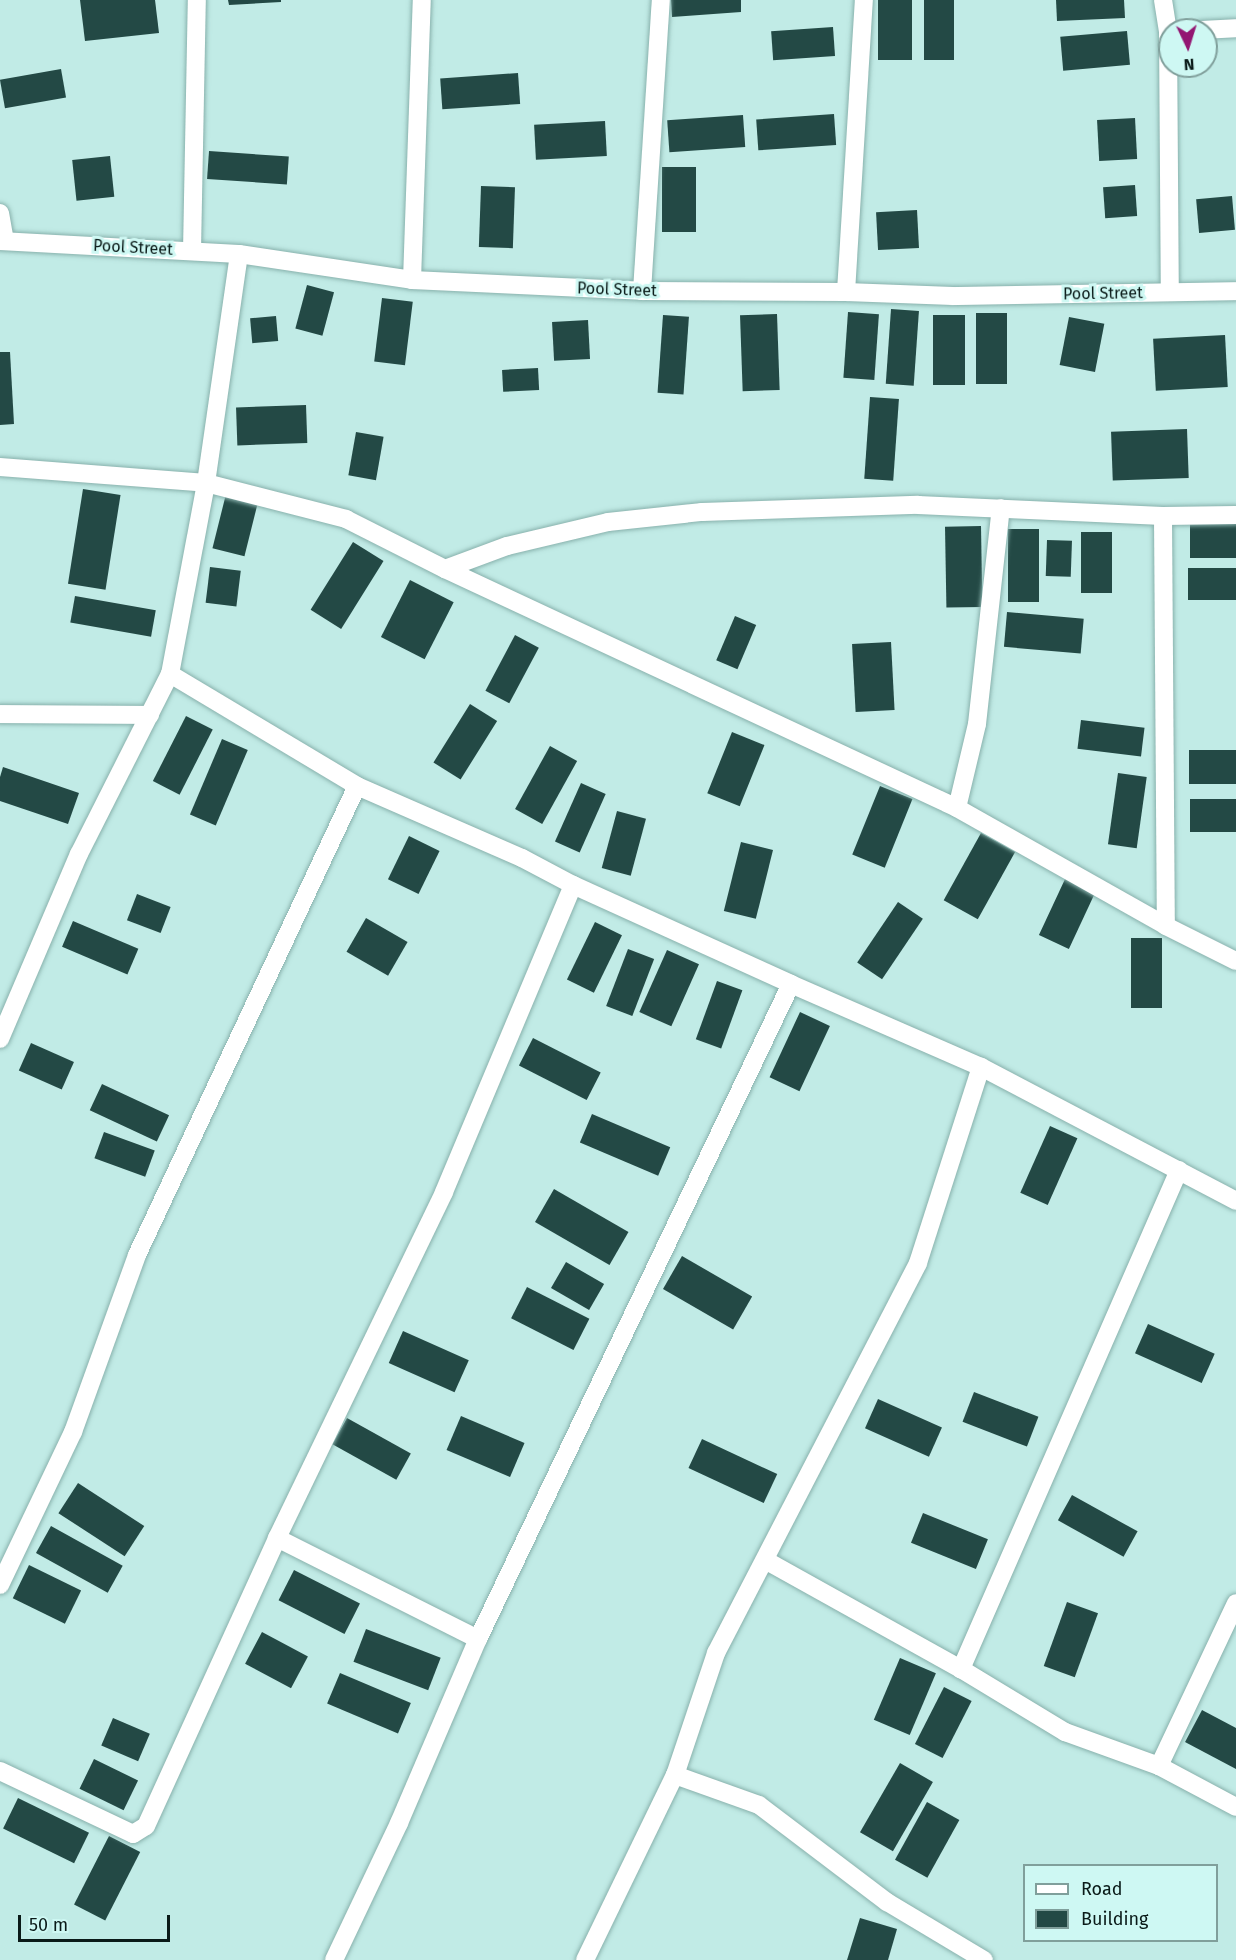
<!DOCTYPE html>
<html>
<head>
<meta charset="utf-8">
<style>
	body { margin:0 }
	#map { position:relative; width:1236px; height:1960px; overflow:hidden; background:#c1ebe6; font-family:"Fira Sans",sans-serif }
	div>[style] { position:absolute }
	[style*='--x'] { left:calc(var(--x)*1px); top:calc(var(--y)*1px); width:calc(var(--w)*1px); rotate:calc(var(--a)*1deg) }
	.building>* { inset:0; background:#234945; transform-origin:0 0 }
	.roads { filter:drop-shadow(0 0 2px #88b1ac) drop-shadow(0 0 2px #88b1ac) }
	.street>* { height:18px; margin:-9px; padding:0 9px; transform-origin:9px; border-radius:9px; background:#fff }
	span { translate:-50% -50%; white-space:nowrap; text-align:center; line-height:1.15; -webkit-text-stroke:6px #cef8f3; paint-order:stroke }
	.street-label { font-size:16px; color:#0a1a18 }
	.legend { position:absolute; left:1023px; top:1864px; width:195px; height:78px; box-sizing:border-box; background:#cef8f3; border:2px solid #809f9b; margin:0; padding:8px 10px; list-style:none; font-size:18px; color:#0a1a18 }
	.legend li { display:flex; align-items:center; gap:12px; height:30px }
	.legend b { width:30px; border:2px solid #809f9b }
	.north { position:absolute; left:1158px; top:18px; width:60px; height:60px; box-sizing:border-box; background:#cef8f3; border:2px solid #809f9b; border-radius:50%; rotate:176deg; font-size:16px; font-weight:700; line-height:24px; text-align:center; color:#0a1a18 }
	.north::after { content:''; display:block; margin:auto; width:21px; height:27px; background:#931672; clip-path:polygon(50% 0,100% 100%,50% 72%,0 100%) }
	.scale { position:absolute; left:18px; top:1915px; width:152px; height:27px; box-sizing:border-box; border:3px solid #0a1a18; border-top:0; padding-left:8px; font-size:18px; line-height:21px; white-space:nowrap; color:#0a1a18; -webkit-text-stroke:4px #cef8f3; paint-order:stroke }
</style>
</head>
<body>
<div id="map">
	<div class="building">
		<div style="clip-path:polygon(80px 0,155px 0,159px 33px,85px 41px)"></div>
		<div style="clip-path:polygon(228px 0,281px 0,281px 2px,229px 5px)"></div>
		<div style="clip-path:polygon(671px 0,741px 0,741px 12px,672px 17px)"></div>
		<div style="left:878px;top:0;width:34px;height:60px"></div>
		<div style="left:924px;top:0;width:30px;height:60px"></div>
		<div style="clip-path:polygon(1056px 0,1124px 0,1125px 18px,1057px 21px)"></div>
		<div style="left:833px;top:27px;width:29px;height:62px;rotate:86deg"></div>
		<div style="left:1127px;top:31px;width:34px;height:67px;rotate:85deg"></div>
		<div style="left:61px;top:69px;width:29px;height:62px;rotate:80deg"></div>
		<div style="left:518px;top:73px;width:31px;height:78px;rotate:86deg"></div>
		<div style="left:834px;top:114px;width:31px;height:78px;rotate:86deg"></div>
		<div style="left:743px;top:115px;width:32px;height:76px;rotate:86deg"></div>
		<div style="left:1135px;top:118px;width:41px;height:38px;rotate:87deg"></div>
		<div style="left:605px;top:121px;width:35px;height:71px;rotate:87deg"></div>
		<div style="left:209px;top:151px;width:80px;height:28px;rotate:4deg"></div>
		<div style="left:110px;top:156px;width:41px;height:38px;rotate:84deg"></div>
		<div style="left:662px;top:167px;width:34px;height:65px"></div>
		<div style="left:1135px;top:185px;width:31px;height:32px;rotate:86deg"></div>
		<div style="left:481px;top:186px;width:34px;height:61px;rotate:2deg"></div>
		<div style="left:1232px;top:196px;width:34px;height:36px;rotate:85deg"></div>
		<div style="left:917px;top:210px;width:38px;height:41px;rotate:87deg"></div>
		<div style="left:307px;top:285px;width:28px;height:45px;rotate:15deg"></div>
		<div style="left:382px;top:298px;width:31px;height:64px;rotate:7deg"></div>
		<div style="left:891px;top:309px;width:28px;height:75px;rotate:4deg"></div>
		<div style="left:848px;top:312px;width:31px;height:66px;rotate:4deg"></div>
		<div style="left:976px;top:313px;width:31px;height:71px"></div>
		<div style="left:777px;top:314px;width:76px;height:37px;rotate:88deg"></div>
		<div style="left:663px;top:315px;width:26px;height:78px;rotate:4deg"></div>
		<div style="left:933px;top:315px;width:32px;height:70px"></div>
		<div style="left:276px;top:316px;width:25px;height:26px;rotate:85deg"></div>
		<div style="left:1069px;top:317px;width:36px;height:49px;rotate:11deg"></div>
		<div style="left:588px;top:320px;width:39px;height:36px;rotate:87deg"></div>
		<div style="left:1225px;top:335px;width:52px;height:72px;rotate:87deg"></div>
		<div style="clip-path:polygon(0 352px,10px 352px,14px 424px,0 425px)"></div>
		<div style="left:538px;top:368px;width:22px;height:36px;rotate:87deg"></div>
		<div style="left:870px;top:397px;width:29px;height:82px;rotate:4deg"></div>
		<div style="left:306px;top:405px;width:38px;height:70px;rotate:88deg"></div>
		<div style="left:1187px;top:429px;width:49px;height:76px;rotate:88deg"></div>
		<div style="left:356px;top:432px;width:28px;height:44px;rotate:10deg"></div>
		<div style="left:83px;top:489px;width:38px;height:96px;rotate:9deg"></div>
		<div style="left:226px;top:494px;width:33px;height:56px;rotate:14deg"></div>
		<div style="left:1236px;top:523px;width:35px;height:46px;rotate:90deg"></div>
		<div style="left:981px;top:526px;width:81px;height:36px;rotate:89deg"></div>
		<div style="left:1008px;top:529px;width:31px;height:73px"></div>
		<div style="left:1081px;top:532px;width:31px;height:61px"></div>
		<div style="left:1047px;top:540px;width:25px;height:36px;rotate:2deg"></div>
		<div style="left:353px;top:542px;width:36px;height:80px;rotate:32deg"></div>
		<div style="left:210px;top:567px;width:31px;height:36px;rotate:7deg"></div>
		<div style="left:1236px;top:568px;width:32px;height:48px;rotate:90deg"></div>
		<div style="left:410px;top:580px;width:49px;height:64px;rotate:27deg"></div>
		<div style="left:75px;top:596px;width:82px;height:27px;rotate:10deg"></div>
		<div style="left:1007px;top:612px;width:77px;height:35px;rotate:5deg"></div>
		<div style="left:735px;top:616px;width:23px;height:48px;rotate:23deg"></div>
		<div style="left:515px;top:635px;width:27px;height:63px;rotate:28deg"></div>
		<div style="left:891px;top:642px;width:68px;height:39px;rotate:87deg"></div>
		<div style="left:470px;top:704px;width:32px;height:69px;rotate:32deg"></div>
		<div style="left:186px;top:716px;width:30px;height:73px;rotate:27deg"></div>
		<div style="left:1081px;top:720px;width:64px;height:29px;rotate:7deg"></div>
		<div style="left:732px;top:732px;width:35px;height:66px;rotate:22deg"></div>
		<div style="left:222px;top:739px;width:28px;height:82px;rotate:23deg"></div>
		<div style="left:550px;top:746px;width:31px;height:72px;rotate:29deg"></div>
		<div style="left:1236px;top:750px;width:34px;height:47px;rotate:90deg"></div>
		<div style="clip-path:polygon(3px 767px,79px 793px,68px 824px,0 801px,0 777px)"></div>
		<div style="left:1118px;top:773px;width:29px;height:72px;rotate:8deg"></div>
		<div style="left:581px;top:783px;width:27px;height:64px;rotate:24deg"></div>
		<div style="left:880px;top:786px;width:35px;height:74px;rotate:22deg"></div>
		<div style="left:1236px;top:799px;width:33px;height:46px;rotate:90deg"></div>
		<div style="left:617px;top:811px;width:30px;height:59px;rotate:15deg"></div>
		<div style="left:981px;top:833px;width:39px;height:77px;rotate:29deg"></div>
		<div style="left:409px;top:836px;width:34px;height:48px;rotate:26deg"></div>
		<div style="left:741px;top:842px;width:33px;height:71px;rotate:14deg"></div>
		<div style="left:1066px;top:877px;width:33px;height:64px;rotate:25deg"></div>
		<div style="left:137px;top:894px;width:36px;height:28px;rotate:21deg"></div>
		<div style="left:898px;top:902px;width:30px;height:73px;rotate:34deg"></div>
		<div style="left:366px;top:918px;width:48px;height:39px;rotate:30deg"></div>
		<div style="left:73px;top:921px;width:71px;height:28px;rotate:23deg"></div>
		<div style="left:595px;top:922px;width:30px;height:64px;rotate:26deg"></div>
		<div style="left:1131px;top:938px;width:31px;height:70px"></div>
		<div style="left:628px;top:949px;width:28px;height:61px;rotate:21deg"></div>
		<div style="left:667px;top:950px;width:35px;height:68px;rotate:24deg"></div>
		<div style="left:717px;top:981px;width:27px;height:62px;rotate:20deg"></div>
		<div style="left:800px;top:1012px;width:33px;height:72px;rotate:25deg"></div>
		<div style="left:533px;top:1038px;width:76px;height:31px;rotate:27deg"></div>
		<div style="left:31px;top:1043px;width:47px;height:30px;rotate:24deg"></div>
		<div style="left:102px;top:1084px;width:74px;height:29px;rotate:25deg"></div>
		<div style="left:592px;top:1114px;width:85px;height:31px;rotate:23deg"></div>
		<div style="left:1050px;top:1126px;width:30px;height:73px;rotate:24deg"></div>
		<div style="left:104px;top:1132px;width:54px;height:28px;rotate:20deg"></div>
		<div style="left:554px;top:1189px;width:86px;height:38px;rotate:30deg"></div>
		<div style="left:682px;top:1256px;width:81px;height:38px;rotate:30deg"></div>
		<div style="left:566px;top:1262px;width:44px;height:30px;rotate:30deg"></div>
		<div style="left:527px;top:1287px;width:70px;height:35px;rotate:27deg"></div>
		<div style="left:1148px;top:1324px;width:73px;height:32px;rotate:24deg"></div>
		<div style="left:403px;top:1331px;width:72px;height:35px;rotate:24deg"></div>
		<div style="left:974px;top:1392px;width:69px;height:32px;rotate:21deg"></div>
		<div style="left:878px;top:1399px;width:70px;height:32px;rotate:24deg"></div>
		<div style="left:461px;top:1416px;width:69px;height:37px;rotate:23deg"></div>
		<div style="left:347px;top:1418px;width:73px;height:30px;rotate:29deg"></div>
		<div style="left:702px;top:1439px;width:83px;height:32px;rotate:25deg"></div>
		<div style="left:78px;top:1483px;width:79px;height:36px;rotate:33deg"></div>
		<div style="left:1072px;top:1495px;width:75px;height:29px;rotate:29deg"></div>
		<div style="left:923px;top:1513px;width:70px;height:32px;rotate:22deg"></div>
		<div style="left:51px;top:1526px;width:82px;height:31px;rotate:29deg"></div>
		<div style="left:29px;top:1565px;width:58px;height:37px;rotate:26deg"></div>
		<div style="left:294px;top:1570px;width:74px;height:34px;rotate:27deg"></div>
		<div style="left:1067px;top:1602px;width:33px;height:68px;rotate:20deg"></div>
		<div style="left:366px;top:1629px;width:80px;height:35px;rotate:21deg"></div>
		<div style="left:262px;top:1632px;width:52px;height:36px;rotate:28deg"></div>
		<div style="left:900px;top:1658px;width:39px;height:67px;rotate:23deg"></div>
		<div style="left:340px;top:1673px;width:77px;height:33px;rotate:23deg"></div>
		<div style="left:944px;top:1687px;width:31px;height:64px;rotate:27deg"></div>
		<div style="clip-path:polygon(1202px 1710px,1236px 1728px,1236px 1769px,1185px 1742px)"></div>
		<div style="left:113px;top:1718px;width:40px;height:30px;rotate:23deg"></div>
		<div style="left:94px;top:1759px;width:49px;height:33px;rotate:26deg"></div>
		<div style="left:900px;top:1763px;width:38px;height:80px;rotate:30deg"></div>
		<div style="left:18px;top:1798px;width:79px;height:34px;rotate:26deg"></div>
		<div style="left:927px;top:1802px;width:37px;height:66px;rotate:29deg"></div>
		<div style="left:109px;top:1836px;width:35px;height:77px;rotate:27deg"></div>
		<div style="clip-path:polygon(860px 1918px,897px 1929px,888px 1960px,847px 1960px)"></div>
	</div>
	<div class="roads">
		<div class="street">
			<div style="--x:1163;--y:0;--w:32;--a:81"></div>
			<div style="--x:1168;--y:32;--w:260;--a:89.6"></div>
			<div style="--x:1201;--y:30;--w:35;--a:-3"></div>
			<div style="--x:0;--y:213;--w:27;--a:80"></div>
			<div style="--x:0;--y:241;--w:239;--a:3.1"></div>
			<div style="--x:239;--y:254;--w:175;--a:8.5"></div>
			<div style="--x:412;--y:280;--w:230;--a:2.7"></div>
			<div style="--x:642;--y:291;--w:204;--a:0.3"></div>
			<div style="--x:846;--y:292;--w:107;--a:2.1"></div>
			<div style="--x:953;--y:296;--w:283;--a:-1"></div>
			<div style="--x:192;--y:251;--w:251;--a:-88.9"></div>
			<div style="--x:412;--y:280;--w:280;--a:-88"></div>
			<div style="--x:642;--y:291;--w:292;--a:-86.3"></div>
			<div style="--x:846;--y:292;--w:293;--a:-86.5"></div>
			<div style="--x:0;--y:467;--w:207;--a:4.4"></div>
			<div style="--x:206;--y:483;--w:145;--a:14.4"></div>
			<div style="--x:346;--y:519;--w:111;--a:26.8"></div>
			<div style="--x:445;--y:569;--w:565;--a:25.02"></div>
			<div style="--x:957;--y:808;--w:240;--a:29.4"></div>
			<div style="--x:1166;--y:926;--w:78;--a:26.6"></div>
			<div style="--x:1163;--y:516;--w:410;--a:89.6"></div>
			<div style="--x:445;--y:569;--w:66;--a:-20.4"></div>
			<div style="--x:507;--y:546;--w:104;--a:-13.4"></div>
			<div style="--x:608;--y:522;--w:95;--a:-6.1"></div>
			<div style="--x:702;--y:512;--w:216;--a:-1.9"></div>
			<div style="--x:918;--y:505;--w:245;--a:2.6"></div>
			<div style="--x:1163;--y:516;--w:73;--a:-0.8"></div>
			<div style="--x:170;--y:674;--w:218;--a:30.9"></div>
			<div style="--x:357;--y:786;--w:180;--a:23.6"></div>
			<div style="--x:522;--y:858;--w:58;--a:27.9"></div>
			<div style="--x:573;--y:885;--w:239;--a:24.4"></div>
			<div style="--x:791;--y:984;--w:207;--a:23.6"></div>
			<div style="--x:981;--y:1067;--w:288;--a:27.7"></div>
			<div style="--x:0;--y:714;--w:150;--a:0.4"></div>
			<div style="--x:957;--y:808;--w:86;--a:-76.6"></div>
			<div style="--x:977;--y:724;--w:217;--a:-83.7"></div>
			<div style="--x:0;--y:1039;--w:201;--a:-66.9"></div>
			<div style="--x:79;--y:854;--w:202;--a:-63.2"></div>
			<div style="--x:170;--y:674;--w:194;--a:-79.3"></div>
			<div style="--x:206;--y:483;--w:231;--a:-81.8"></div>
			<div style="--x:1179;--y:1170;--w:545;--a:113.6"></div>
			<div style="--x:961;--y:1669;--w:122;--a:31.2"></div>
			<div style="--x:1065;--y:1732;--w:100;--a:19.9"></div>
			<div style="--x:1159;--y:1766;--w:87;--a:28"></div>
			<div style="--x:277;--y:1538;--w:225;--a:26.7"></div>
			<div style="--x:765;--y:1560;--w:224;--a:29.1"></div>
			<div style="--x:0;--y:1585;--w:170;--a:-64.5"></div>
			<div style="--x:73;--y:1432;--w:188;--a:-70.1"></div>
			<div style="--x:137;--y:1255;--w:518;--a:-64.87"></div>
			<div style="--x:1159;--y:1766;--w:180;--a:-64.7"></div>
			<div style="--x:0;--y:1771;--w:147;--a:25.3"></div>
			<div style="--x:133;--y:1834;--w:15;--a:-32"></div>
			<div style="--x:146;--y:1826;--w:316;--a:-65.5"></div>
			<div style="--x:277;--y:1538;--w:384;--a:-64.2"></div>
			<div style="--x:444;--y:1192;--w:333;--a:-67.2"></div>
			<div style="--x:675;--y:1775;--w:89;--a:19.7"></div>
			<div style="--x:759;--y:1805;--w:161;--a:37.2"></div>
			<div style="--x:887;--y:1902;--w:113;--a:30.9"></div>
			<div style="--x:334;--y:1960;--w:152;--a:-64.6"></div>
			<div style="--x:399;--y:1823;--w:200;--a:-66.8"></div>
			<div style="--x:478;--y:1639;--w:726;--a:-64.46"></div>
			<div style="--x:585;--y:1960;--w:206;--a:-64.1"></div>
			<div style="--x:675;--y:1775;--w:129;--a:-71.4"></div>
			<div style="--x:716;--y:1653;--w:439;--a:-62.6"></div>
			<div style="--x:918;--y:1263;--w:206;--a:-72.2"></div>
		</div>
	</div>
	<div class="street-label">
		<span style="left:133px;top:248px;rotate:3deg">Pool Street</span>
		<span style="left:617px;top:290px;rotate:2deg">Pool Street</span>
		<span style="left:1103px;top:294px;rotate:-1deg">Pool Street</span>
	</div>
	<ul class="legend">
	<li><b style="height:8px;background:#fff"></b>Road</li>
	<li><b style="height:16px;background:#234945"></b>Building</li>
	</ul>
	<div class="north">N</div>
	<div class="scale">50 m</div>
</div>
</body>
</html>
